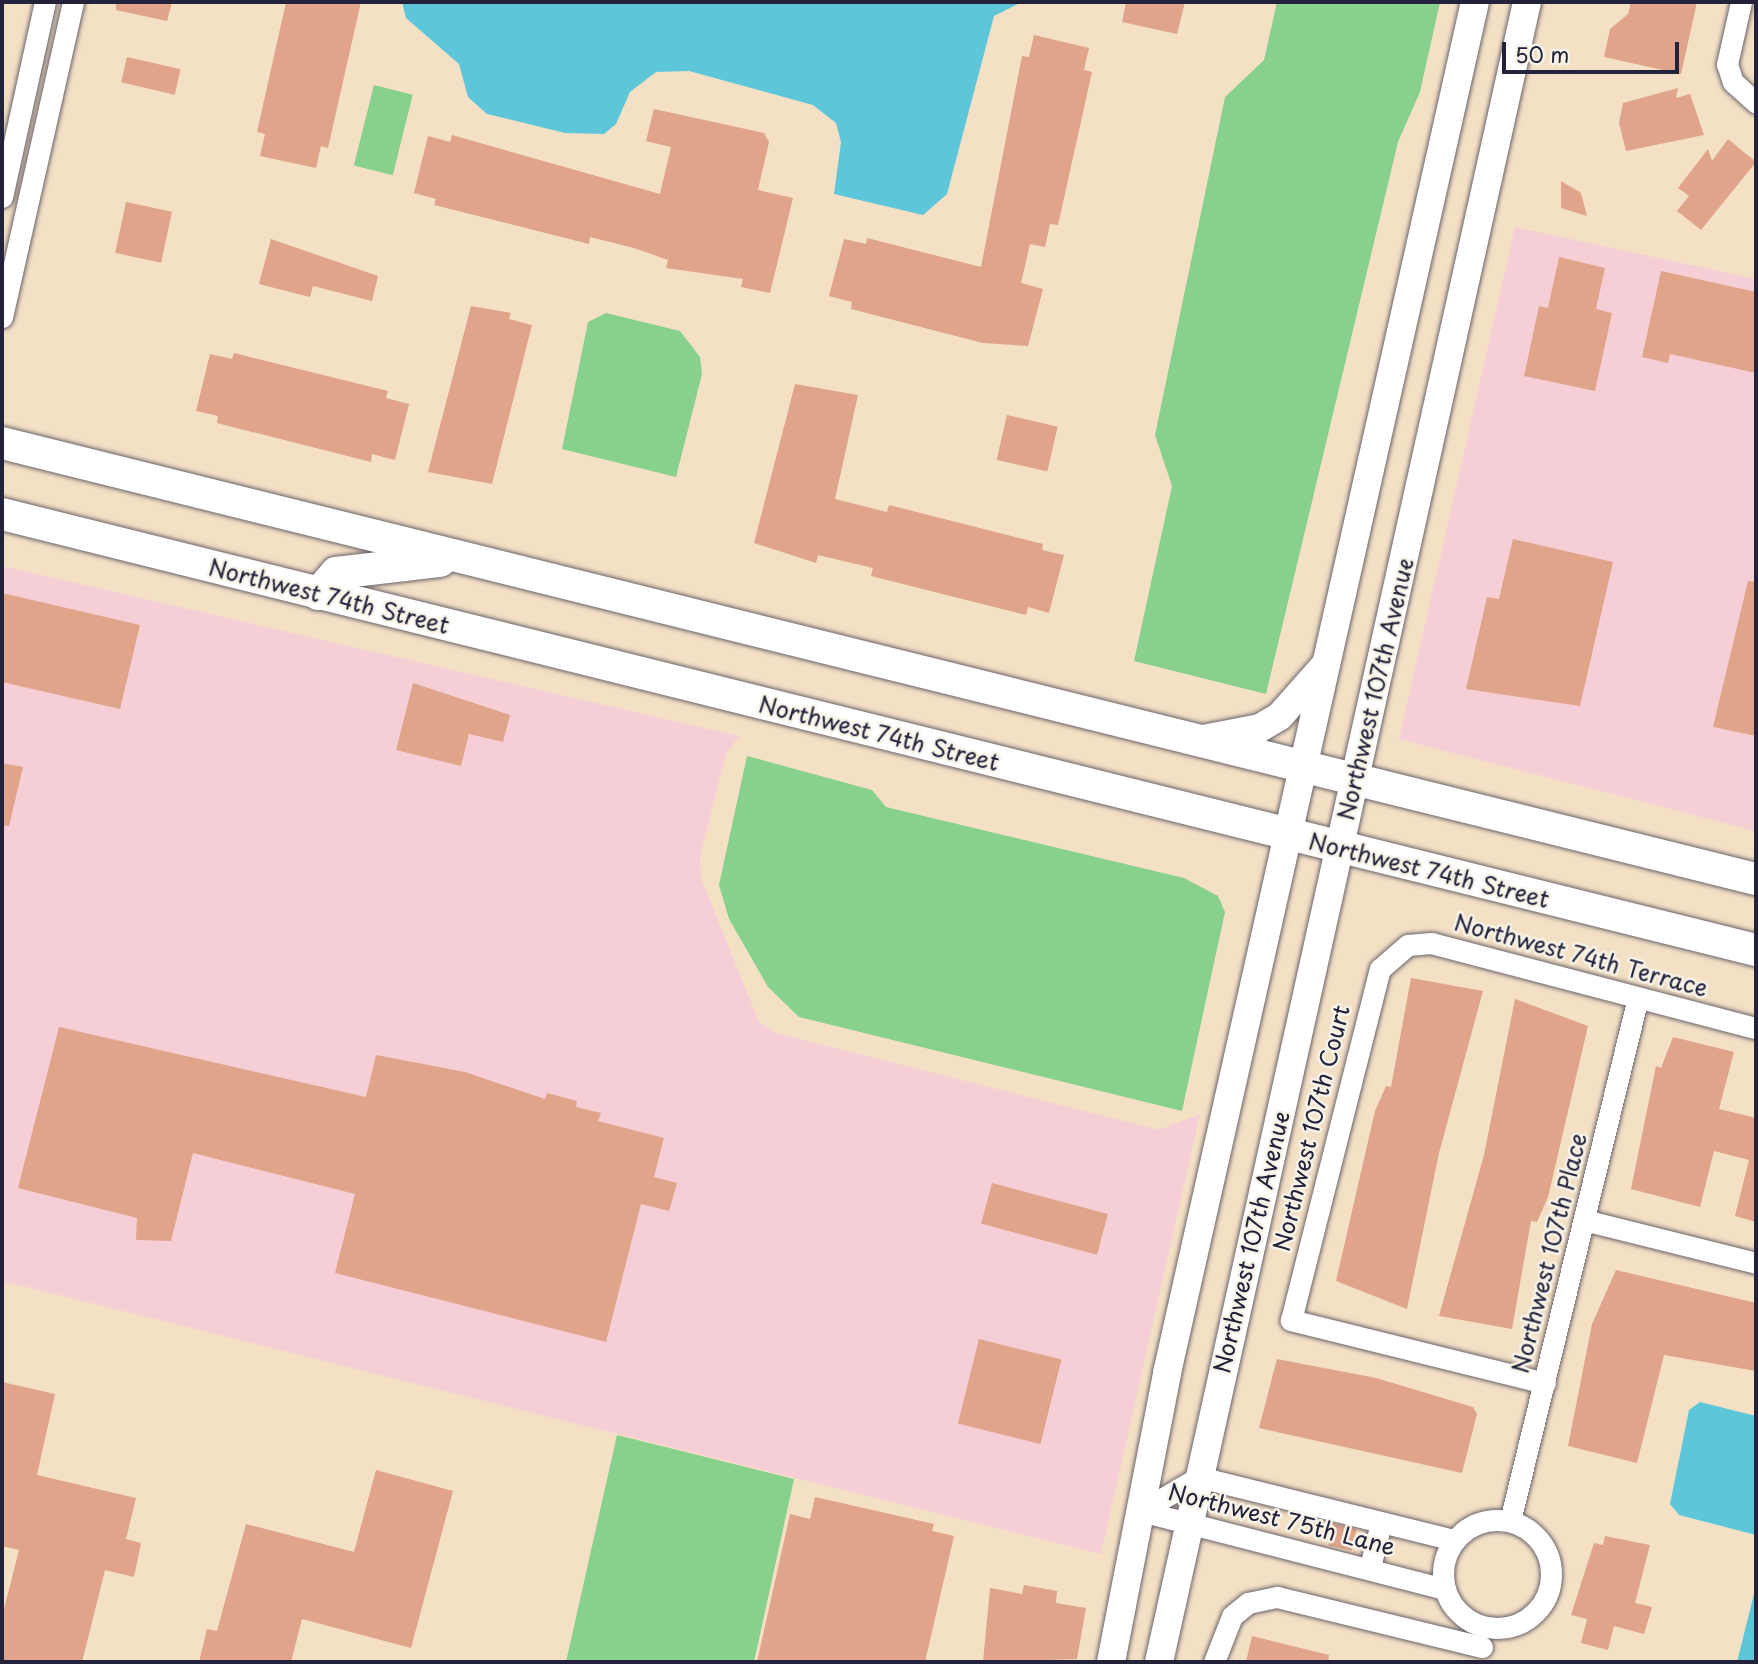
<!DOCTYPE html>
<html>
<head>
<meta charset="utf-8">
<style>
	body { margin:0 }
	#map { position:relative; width:1758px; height:1664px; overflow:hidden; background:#f4e0c5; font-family:"Playpen Sans",sans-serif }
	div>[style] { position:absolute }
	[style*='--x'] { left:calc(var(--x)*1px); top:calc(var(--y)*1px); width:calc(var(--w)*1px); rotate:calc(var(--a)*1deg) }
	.built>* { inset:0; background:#f6cfd6 }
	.green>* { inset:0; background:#88d18d; transform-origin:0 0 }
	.water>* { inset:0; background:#5dc6d9 }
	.building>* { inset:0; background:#dfa489; transform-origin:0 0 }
	.roads { filter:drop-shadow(0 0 2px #6c646b) drop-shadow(0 0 2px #6c646b) }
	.street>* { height:21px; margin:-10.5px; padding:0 10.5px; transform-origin:10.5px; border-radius:10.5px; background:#fff }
	.street>.ring { margin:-10.5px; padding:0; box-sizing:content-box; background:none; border:21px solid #fff; border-radius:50% }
	.secondary>* { height:28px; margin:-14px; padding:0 14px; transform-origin:14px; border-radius:14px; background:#fff }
	.primary>* { height:32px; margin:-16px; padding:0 16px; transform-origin:16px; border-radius:16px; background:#fff }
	span { translate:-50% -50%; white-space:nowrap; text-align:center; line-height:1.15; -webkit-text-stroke:5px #f7f3e8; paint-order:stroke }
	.street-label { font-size:23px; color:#22223b }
	.frame { position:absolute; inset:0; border:4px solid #22223b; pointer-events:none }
	.scale { position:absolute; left:1502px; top:42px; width:177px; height:32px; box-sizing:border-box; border:4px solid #22223b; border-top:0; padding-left:9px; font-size:21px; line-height:24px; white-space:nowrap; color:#22223b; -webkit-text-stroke:5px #f7f3e8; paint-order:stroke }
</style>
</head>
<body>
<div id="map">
	<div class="built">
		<div style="clip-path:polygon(1515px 227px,1756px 279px,1756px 831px,1399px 739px)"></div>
		<div style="clip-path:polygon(2px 566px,739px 736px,726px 754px,700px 857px,701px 878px,759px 1022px,776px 1033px,1159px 1130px,1200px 1114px,1101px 1554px,2px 1281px)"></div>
	</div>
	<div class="green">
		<div style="clip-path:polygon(1277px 2px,1440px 2px,1420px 92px,1398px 142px,1266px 694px,1134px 661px,1172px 486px,1155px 435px,1225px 97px,1264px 60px)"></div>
		<div style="left:374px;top:85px;width:40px;height:83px;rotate:14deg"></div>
		<div style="clip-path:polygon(606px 313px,680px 331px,700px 357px,702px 374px,676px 477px,562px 449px,588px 322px)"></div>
		<div style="clip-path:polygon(747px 756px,872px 790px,886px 807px,1184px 878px,1218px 896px,1225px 912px,1182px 1111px,799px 1017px,768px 987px,729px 919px,719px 885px)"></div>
		<div style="clip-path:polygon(617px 1435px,794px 1479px,754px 1662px,566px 1662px)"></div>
	</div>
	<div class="water">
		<div style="clip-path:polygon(402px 2px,1022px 2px,994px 16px,947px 194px,923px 215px,834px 194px,841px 142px,836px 123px,813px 105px,689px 71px,656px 72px,630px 92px,616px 124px,604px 134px,565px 133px,487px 114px,468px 97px,459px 64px,406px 18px)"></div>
		<div style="clip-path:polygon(1700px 1402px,1756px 1416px,1756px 1535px,1679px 1515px,1670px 1504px,1689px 1410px)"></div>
		<div style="clip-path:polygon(1756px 1586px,1756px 1662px,1737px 1662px)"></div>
	</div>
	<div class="building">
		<div style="clip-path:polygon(116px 2px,172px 2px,167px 21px,116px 10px)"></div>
		<div style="clip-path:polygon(286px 2px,361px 2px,328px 148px,321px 146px,316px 168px,260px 156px,265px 134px,257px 132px)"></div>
		<div style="clip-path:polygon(1126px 2px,1185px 2px,1177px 34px,1122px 22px)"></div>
		<div style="clip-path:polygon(1631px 2px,1697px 2px,1681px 74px,1604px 57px,1610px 29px,1628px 14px)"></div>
		<div style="clip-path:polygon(1034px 35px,1089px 48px,1084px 70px,1092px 72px,1058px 225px,1050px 224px,1045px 247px,1030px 244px,1021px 283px,1043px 289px,1028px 346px,983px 343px,851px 309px,852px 302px,829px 296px,844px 239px,866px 244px,867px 238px,981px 267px,1022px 56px,1029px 57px)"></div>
		<div style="left:127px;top:57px;width:55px;height:26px;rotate:13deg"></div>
		<div style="clip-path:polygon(1678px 88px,1676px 98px,1690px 94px,1704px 135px,1626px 151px,1619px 123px,1623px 103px)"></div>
		<div style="clip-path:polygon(654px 109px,764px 133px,769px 142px,758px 190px,793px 198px,770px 293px,741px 287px,743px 279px,666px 268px,668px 260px,634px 248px,590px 237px,589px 244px,434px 205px,436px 199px,414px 193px,428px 136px,450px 142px,452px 135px,660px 194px,671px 147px,646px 141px)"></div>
		<div style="clip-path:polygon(1728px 139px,1756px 162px,1701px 230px,1677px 211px,1689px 196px,1678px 188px,1708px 149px,1712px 161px)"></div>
		<div style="clip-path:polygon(1561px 181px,1581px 193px,1587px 216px,1561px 208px)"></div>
		<div style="left:126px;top:202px;width:47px;height:52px;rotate:12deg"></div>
		<div style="clip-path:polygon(271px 239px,378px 276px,372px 301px,313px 286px,310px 297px,259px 284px)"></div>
		<div style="clip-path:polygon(1559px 257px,1605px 268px,1596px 309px,1612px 313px,1595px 391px,1524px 376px,1539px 306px,1548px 308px)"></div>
		<div style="clip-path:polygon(1661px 271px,1756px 292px,1756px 373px,1670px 354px,1668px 363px,1642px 357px)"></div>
		<div style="clip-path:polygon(471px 306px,511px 313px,509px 319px,532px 325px,492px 484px,428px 472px)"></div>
		<div style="clip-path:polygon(234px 353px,388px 391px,386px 398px,409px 404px,395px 460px,372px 454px,371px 462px,217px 423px,218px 416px,196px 411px,210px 354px,232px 359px)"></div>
		<div style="clip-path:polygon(795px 384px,858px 395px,835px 499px,887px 512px,889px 505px,1043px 544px,1042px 550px,1064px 555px,1049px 613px,1028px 607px,1026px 615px,871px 576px,873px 568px,818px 555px,816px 563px,754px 543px)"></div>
		<div style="left:1007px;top:415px;width:52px;height:46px;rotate:13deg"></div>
		<div style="clip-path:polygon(1513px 539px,1613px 562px,1580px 706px,1466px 689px,1487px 597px,1499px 599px)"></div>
		<div style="clip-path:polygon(1748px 581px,1756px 582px,1756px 736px,1713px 727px)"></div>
		<div style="clip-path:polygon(2px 593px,140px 625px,120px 709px,2px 682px)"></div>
		<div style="clip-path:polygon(413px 683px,510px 715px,503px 742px,469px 734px,461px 766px,396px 750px)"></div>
		<div style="clip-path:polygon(2px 763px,23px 767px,9px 826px,2px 825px)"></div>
		<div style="clip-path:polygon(1411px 978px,1483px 991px,1439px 1153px,1407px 1309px,1336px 1281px,1375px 1111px,1386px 1086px,1391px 1087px)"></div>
		<div style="clip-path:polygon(1515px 999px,1588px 1026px,1548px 1197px,1537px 1222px,1531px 1221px,1512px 1329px,1439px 1316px,1484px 1155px)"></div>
		<div style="clip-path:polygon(59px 1027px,366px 1097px,376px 1055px,465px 1072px,545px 1099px,547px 1093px,577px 1101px,576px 1107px,601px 1113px,598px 1121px,664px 1138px,654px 1177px,677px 1183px,669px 1211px,641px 1204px,606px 1342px,335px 1273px,355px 1194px,193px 1153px,171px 1241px,136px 1240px,137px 1218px,18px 1188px)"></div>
		<div style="clip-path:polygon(1673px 1037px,1734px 1052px,1719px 1109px,1756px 1118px,1756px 1222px,1735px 1216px,1749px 1160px,1714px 1151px,1700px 1207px,1631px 1189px,1656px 1066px,1661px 1068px)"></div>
		<div style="left:992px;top:1183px;width:120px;height:42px;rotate:15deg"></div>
		<div style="clip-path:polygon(1616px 1270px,1756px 1303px,1756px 1371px,1664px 1355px,1637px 1463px,1568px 1446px,1592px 1324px)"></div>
		<div style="left:979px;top:1339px;width:85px;height:87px;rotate:14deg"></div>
		<div style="clip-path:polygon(1277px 1359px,1376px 1378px,1473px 1407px,1477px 1414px,1462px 1473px,1259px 1428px)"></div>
		<div style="clip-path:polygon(2px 1382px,55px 1394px,37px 1475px,136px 1498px,126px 1539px,141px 1543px,134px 1577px,105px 1570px,82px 1662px,2px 1662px,2px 1617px,19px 1550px,2px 1546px)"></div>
		<div style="clip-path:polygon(376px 1470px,453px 1491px,411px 1648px,302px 1619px,291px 1662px,199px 1662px,207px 1629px,217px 1631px,246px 1524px,354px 1552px)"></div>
		<div style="clip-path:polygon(815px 1497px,934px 1524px,932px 1531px,954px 1536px,925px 1662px,757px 1662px,790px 1514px,810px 1519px)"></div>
		<div style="left:1333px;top:1524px;width:24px;height:22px;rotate:12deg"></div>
		<div style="clip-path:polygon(1605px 1536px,1650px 1545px,1635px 1603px,1652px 1607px,1644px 1634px,1614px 1626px,1608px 1650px,1581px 1643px,1587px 1619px,1571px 1615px,1594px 1543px,1603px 1545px)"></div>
		<div style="clip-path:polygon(1024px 1585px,1057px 1591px,1056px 1603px,1086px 1608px,1077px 1659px,983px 1662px,990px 1588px,1022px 1594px)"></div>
		<div style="clip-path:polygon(1252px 1636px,1329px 1655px,1328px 1662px,1246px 1662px)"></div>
	</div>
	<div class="roads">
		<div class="street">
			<div style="--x:1741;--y:2;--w:64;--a:102.7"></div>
			<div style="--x:1727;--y:64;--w:19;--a:72"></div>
			<div style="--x:1733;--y:82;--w:31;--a:42"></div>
			<div style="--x:2;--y:197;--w:200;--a:-77.6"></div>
			<div style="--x:2;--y:317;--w:323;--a:-77.3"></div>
			<div style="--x:1584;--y:1220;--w:177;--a:14"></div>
			<div style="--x:1545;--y:1383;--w:262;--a:-166.1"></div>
			<div style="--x:1291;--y:1320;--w:362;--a:-75.8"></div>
			<div style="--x:1380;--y:969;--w:37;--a:-41"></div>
			<div style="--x:1408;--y:945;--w:23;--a:-5"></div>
			<div style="--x:1431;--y:943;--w:336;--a:14.7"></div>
			<div style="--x:1141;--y:1511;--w:67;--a:-30.4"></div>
			<div style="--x:1199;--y:1477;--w:263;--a:13.9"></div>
			<div style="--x:1141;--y:1511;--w:314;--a:14.4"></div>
			<div class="ring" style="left:1443px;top:1520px;width:87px;height:87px"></div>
			<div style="--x:1510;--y:1521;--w:539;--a:-76.27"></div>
			<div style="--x:1370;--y:1567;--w:45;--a:-76"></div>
			<div style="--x:1214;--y:1662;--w:49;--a:-68.6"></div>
			<div style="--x:1232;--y:1616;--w:21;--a:-39"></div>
			<div style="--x:1248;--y:1603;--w:30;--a:-12"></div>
			<div style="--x:1277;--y:1597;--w:211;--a:13.7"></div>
		</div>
		<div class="secondary">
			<div style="--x:1198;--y:740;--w:63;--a:-11"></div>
			<div style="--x:1260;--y:728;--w:23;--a:-31"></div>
			<div style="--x:1280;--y:716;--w:69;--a:-48.5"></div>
			<div style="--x:1111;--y:1662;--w:294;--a:-79"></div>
			<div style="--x:1167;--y:1373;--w:1405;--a:-77.34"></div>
			<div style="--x:1159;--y:1662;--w:1700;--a:-77.5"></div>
		</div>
		<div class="primary">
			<div style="--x:2;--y:443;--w:1807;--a:13.96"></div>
			<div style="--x:2;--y:514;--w:1807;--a:13.96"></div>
			<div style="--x:318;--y:594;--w:28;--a:-49"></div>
			<div style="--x:336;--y:573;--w:105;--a:-6.6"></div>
		</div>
	</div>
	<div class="street-label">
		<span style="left:329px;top:596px;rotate:14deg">Northwest 74th Street</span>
		<span style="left:1375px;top:689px;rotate:-77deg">Northwest 107th Avenue</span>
		<span style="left:879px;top:733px;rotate:14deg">Northwest 74th Street</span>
		<span style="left:1429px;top:870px;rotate:14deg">Northwest 74th Street</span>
		<span style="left:1581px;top:955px;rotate:15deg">Northwest 74th Terrace</span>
		<span style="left:1311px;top:1128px;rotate:-76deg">Northwest 107th Court</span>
		<span style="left:1251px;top:1242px;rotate:-77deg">Northwest 107th Avenue</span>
		<span style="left:1549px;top:1253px;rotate:-76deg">Northwest 107th Place</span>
		<span style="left:1282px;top:1519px;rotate:14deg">Northwest 75th Lane</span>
	</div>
	<div class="frame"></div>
	<div class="scale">50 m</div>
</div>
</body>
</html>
